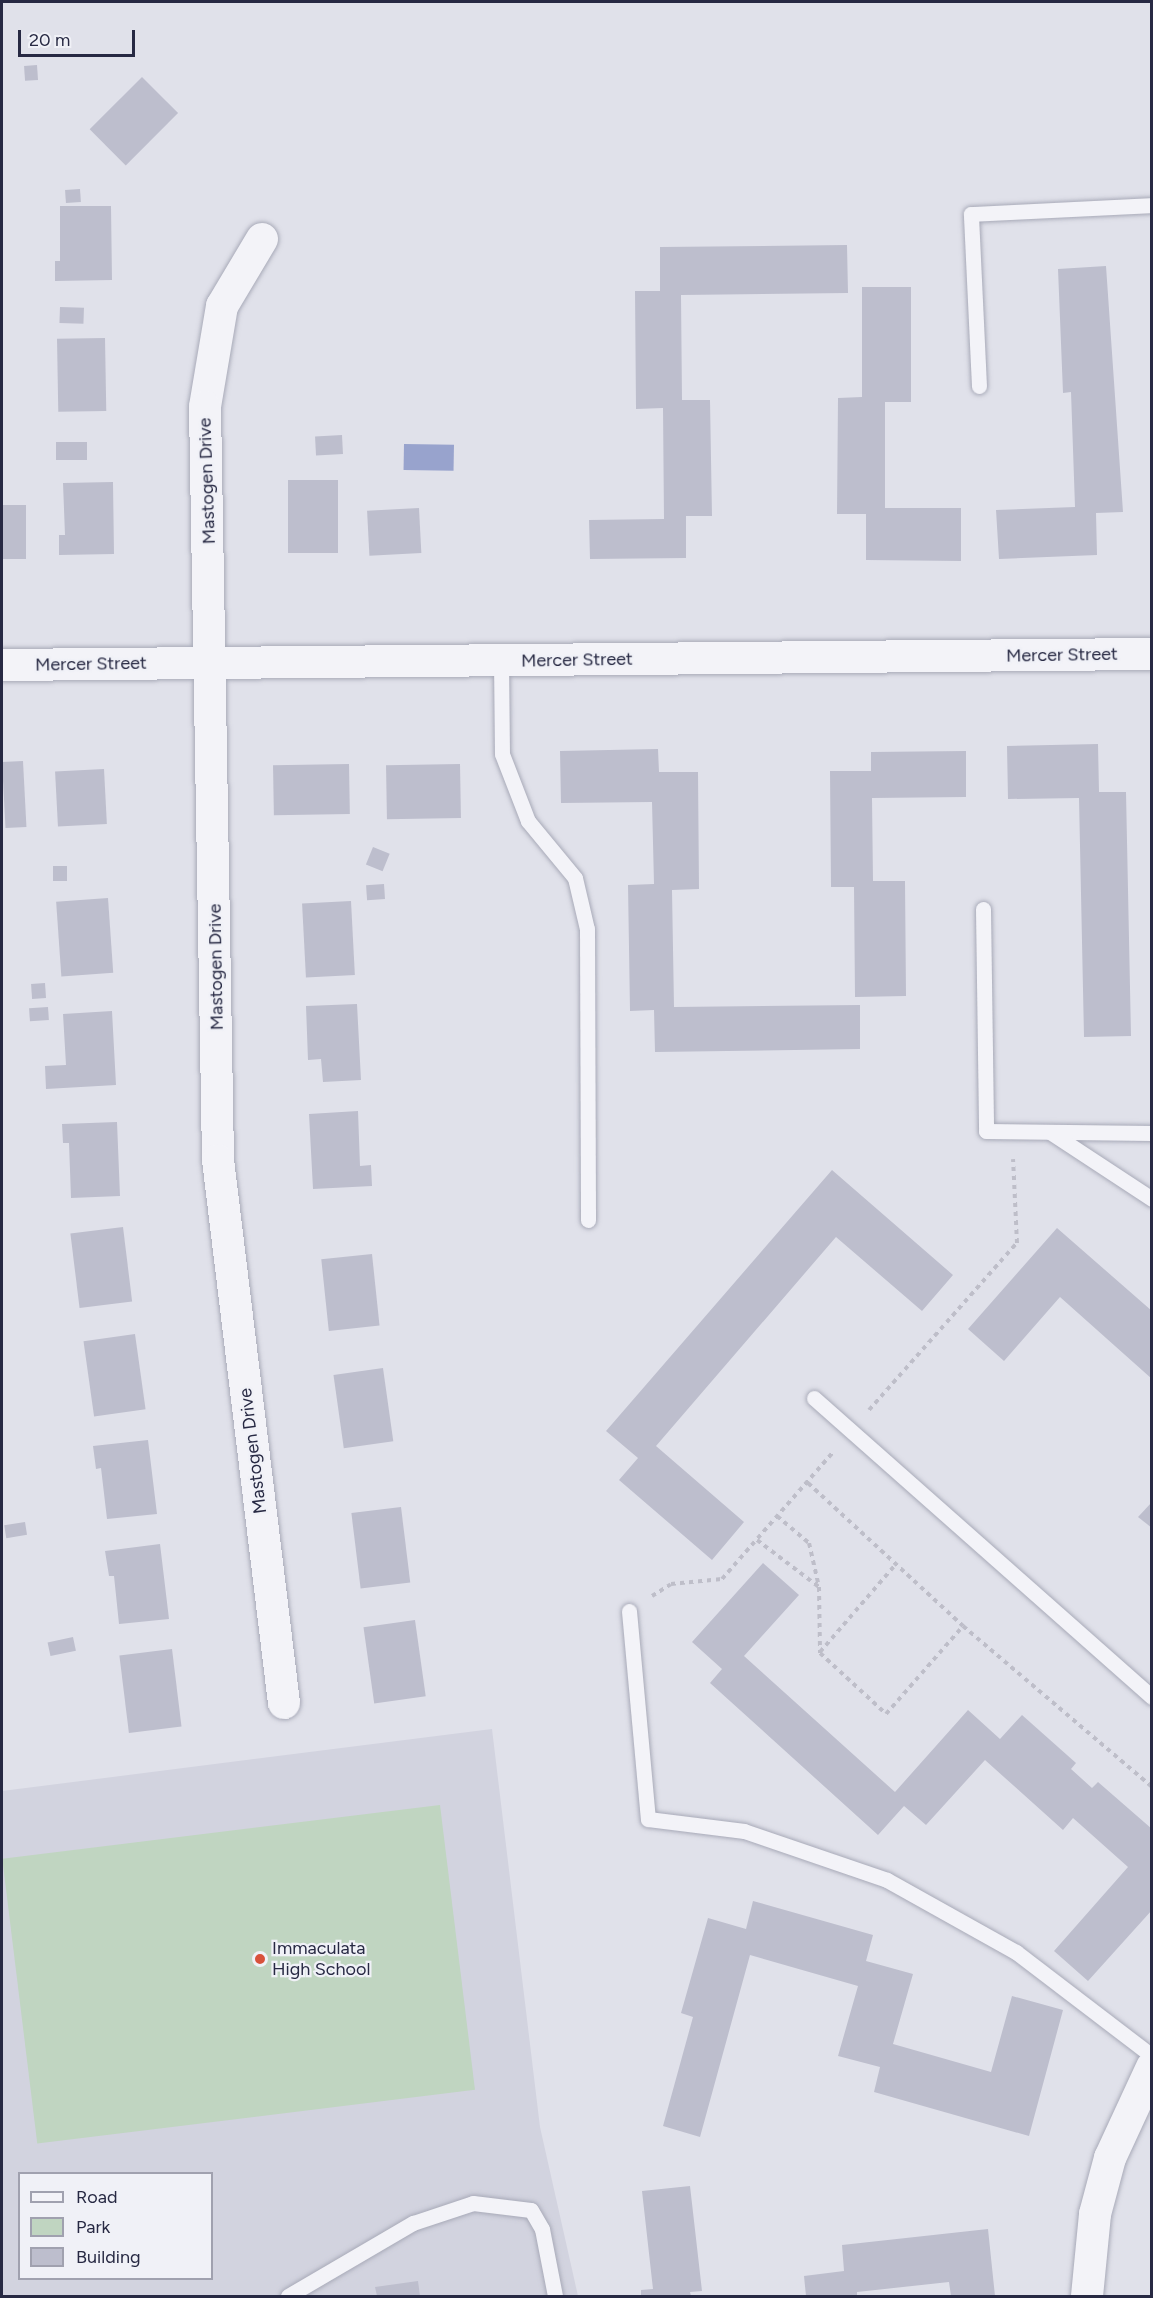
<!DOCTYPE html>
<html>
<head>
<meta charset="utf-8">
<style>
	body { margin:0 }
	#map { position:relative; width:1153px; height:2298px; overflow:hidden; background:#e0e1ea; font-family:Figtree,sans-serif }
	div>[style] { position:absolute }
	[style*='--x'] { left:calc(var(--x)*1px); top:calc(var(--y)*1px); width:calc(var(--w)*1px); rotate:calc(var(--a)*1deg) }
	.built>* { inset:0; background:#d2d3df }
	.green>* { inset:0; background:#c0d5c1; transform-origin:0 0 }
	.water>* { inset:0; background:#98a3cd; transform-origin:0 0 }
	.building>* { inset:0; background:#bdbecd; transform-origin:0 0 }
	.path>* { height:4px; margin-top:-2px; transform-origin:0; background:repeating-linear-gradient(90deg,#bebec9 0 4.5px,transparent 0 9px) }
	.roads { filter:drop-shadow(0 0 2px #a8aab8) drop-shadow(0 0 2px #a8aab8) }
	.service>* { height:15px; margin:-7.5px; padding:0 7.5px; transform-origin:7.5px; border-radius:7.5px; background:#f3f3f8 }
	.minor>* { height:32px; margin:-16px; padding:0 16px; transform-origin:16px; border-radius:16px; background:#f3f3f8 }
	.dots>* { width:16px; height:16px; translate:-50% -50%; box-sizing:border-box; border:3px solid #f0f1f7; border-radius:50% }
	span { translate:-50% -50%; white-space:nowrap; text-align:center; line-height:1.15; -webkit-text-stroke:4.5px #f0f1f7; paint-order:stroke }
	.street-label { font-size:18px; color:#272943 }
	.poi-label { font-size:18px; color:#272943 }
	.left { translate:0 -50%; text-align:left }
	.frame { position:absolute; inset:0; border:3px solid #272943; pointer-events:none }
	.legend { position:absolute; left:18px; top:2172px; width:195px; height:108px; box-sizing:border-box; background:#f0f1f7; border:2px solid #a0a1af; margin:0; padding:8px 10px; list-style:none; font-size:18px; color:#272943 }
	.legend li { display:flex; align-items:center; gap:12px; height:30px }
	.legend b { width:30px; border:2px solid #a0a1af }
	.scale { position:absolute; left:18px; top:30px; width:117px; height:27px; box-sizing:border-box; border:3px solid #272943; border-top:0; padding-left:8px; font-size:18px; line-height:21px; white-space:nowrap; color:#272943; -webkit-text-stroke:4px #f0f1f7; paint-order:stroke }
</style>
</head>
<body>
<div id="map">
	<div class="built">
		<div style="clip-path:polygon(evenodd,492px 1729px,540px 2127px,578px 2296px,2px 2296px,2px 1791px,492px 1729px,20px 2174px,212px 2174px,212px 2278px,20px 2278px,20px 2174px)"></div>
	</div>
	<div class="green">
		<div style="left:440px;top:1805px;width:287px;height:441px;rotate:83deg"></div>
	</div>
	<div class="water">
		<div style="left:404px;top:444px;width:50px;height:26px;rotate:1deg"></div>
	</div>
	<div class="building">
		<div style="left:37px;top:65px;width:15px;height:13px;rotate:86deg"></div>
		<div style="left:142px;top:77px;width:51px;height:74px;rotate:45deg"></div>
		<div style="left:80px;top:189px;width:13px;height:15px;rotate:86deg"></div>
		<div style="clip-path:polygon(60px 206px,111px 206px,112px 280px,55px 281px,55px 261px,60px 261px)"></div>
		<div style="clip-path:polygon(847px 245px,848px 293px,681px 295px,682px 400px,710px 400px,712px 516px,686px 516px,686px 558px,590px 559px,589px 520px,664px 519px,663px 408px,636px 409px,635px 291px,660px 291px,660px 247px)"></div>
		<div style="clip-path:polygon(1106px 266px,1123px 512px,1096px 513px,1097px 555px,999px 559px,996px 510px,1075px 507px,1071px 392px,1063px 393px,1058px 269px)"></div>
		<div style="clip-path:polygon(862px 287px,911px 287px,911px 402px,885px 402px,885px 508px,961px 508px,961px 561px,866px 560px,866px 514px,837px 514px,838px 398px,862px 397px)"></div>
		<div style="left:60px;top:307px;width:24px;height:16px;rotate:2deg"></div>
		<div style="left:105px;top:338px;width:73px;height:48px;rotate:89deg"></div>
		<div style="left:342px;top:435px;width:19px;height:27px;rotate:87deg"></div>
		<div style="left:87px;top:442px;width:18px;height:31px;rotate:90deg"></div>
		<div style="left:288px;top:480px;width:50px;height:73px"></div>
		<div style="clip-path:polygon(113px 482px,114px 554px,59px 555px,59px 535px,65px 535px,63px 483px)"></div>
		<div style="left:2px;top:505px;width:24px;height:54px"></div>
		<div style="left:419px;top:508px;width:45px;height:52px;rotate:87deg"></div>
		<div style="clip-path:polygon(1098px 744px,1099px 792px,1126px 792px,1131px 1036px,1084px 1037px,1079px 798px,1008px 799px,1007px 746px)"></div>
		<div style="clip-path:polygon(658px 749px,659px 772px,698px 772px,699px 889px,672px 890px,674px 1007px,860px 1005px,860px 1049px,655px 1052px,654px 1010px,630px 1011px,628px 885px,654px 884px,652px 802px,561px 803px,560px 751px)"></div>
		<div style="clip-path:polygon(966px 751px,966px 797px,872px 798px,873px 881px,905px 881px,906px 996px,855px 997px,854px 887px,831px 887px,830px 771px,871px 771px,871px 752px)"></div>
		<div style="left:23px;top:761px;width:66px;height:21px;rotate:87deg"></div>
		<div style="left:349px;top:764px;width:50px;height:76px;rotate:89deg"></div>
		<div style="left:460px;top:764px;width:54px;height:74px;rotate:89deg"></div>
		<div style="left:104px;top:769px;width:55px;height:49px;rotate:87deg"></div>
		<div style="left:373px;top:847px;width:18px;height:19px;rotate:22deg"></div>
		<div style="left:67px;top:866px;width:15px;height:14px;rotate:90deg"></div>
		<div style="left:384px;top:884px;width:15px;height:18px;rotate:86deg"></div>
		<div style="left:108px;top:898px;width:75px;height:52px;rotate:86deg"></div>
		<div style="left:351px;top:901px;width:74px;height:49px;rotate:87deg"></div>
		<div style="left:45px;top:983px;width:15px;height:14px;rotate:86deg"></div>
		<div style="clip-path:polygon(357px 1004px,361px 1080px,323px 1082px,321px 1059px,308px 1060px,306px 1006px)"></div>
		<div style="left:48px;top:1007px;width:13px;height:19px;rotate:86deg"></div>
		<div style="clip-path:polygon(112px 1011px,116px 1085px,46px 1089px,45px 1066px,66px 1065px,63px 1014px)"></div>
		<div style="clip-path:polygon(358px 1111px,360px 1166px,371px 1165px,372px 1186px,313px 1189px,309px 1114px)"></div>
		<div style="clip-path:polygon(117px 1122px,120px 1196px,71px 1198px,69px 1143px,63px 1143px,62px 1124px)"></div>
		<div style="clip-path:polygon(832px 1170px,953px 1275px,922px 1311px,836px 1237px,656px 1446px,744px 1522px,712px 1560px,619px 1480px,638px 1458px,606px 1431px)"></div>
		<div style="left:123px;top:1227px;width:75px;height:53px;rotate:83deg"></div>
		<div style="clip-path:polygon(1057px 1228px,1152px 1311px,1152px 1379px,1060px 1297px,1004px 1361px,968px 1329px)"></div>
		<div style="left:372px;top:1254px;width:72px;height:51px;rotate:84deg"></div>
		<div style="left:135px;top:1334px;width:76px;height:52px;rotate:82deg"></div>
		<div style="left:383px;top:1368px;width:74px;height:50px;rotate:82deg"></div>
		<div style="clip-path:polygon(148px 1440px,157px 1514px,107px 1519px,101px 1468px,96px 1469px,93px 1446px)"></div>
		<div style="clip-path:polygon(1152px 1502px,1152px 1528px,1138px 1517px)"></div>
		<div style="left:401px;top:1507px;width:76px;height:50px;rotate:83deg"></div>
		<div style="left:25px;top:1522px;width:13px;height:21px;rotate:81deg"></div>
		<div style="clip-path:polygon(160px 1544px,169px 1619px,119px 1624px,114px 1576px,109px 1576px,105px 1551px)"></div>
		<div style="clip-path:polygon(763px 1563px,799px 1595px,744px 1656px,895px 1792px,968px 1710px,1000px 1739px,1022px 1715px,1076px 1763px,1071px 1769px,1092px 1788px,1098px 1782px,1152px 1829px,1152px 1910px,1088px 1981px,1054px 1951px,1128px 1867px,1073px 1818px,1063px 1830px,985px 1760px,926px 1825px,904px 1806px,878px 1835px,710px 1683px,722px 1669px,692px 1642px)"></div>
		<div style="left:415px;top:1620px;width:77px;height:52px;rotate:82deg"></div>
		<div style="left:73px;top:1637px;width:14px;height:26px;rotate:78deg"></div>
		<div style="left:172px;top:1649px;width:78px;height:53px;rotate:83deg"></div>
		<div style="clip-path:polygon(753px 1901px,873px 1935px,866px 1961px,913px 1974px,893px 2044px,991px 2072px,1012px 1996px,1063px 2010px,1029px 2136px,874px 2092px,880px 2067px,838px 2056px,858px 1986px,750px 1955px,700px 2137px,663px 2126px,693px 2017px,681px 2013px,708px 1918px,746px 1929px)"></div>
		<div style="clip-path:polygon(690px 2186px,702px 2291px,690px 2292px,691px 2296px,641px 2296px,641px 2290px,653px 2289px,642px 2191px)"></div>
		<div style="clip-path:polygon(988px 2229px,995px 2296px,951px 2296px,949px 2282px,857px 2292px,857px 2296px,806px 2296px,804px 2276px,844px 2271px,842px 2245px)"></div>
		<div style="clip-path:polygon(418px 2281px,420px 2296px,377px 2296px,375px 2287px)"></div>
	</div>
	<div class="path">
		<div style="--x:869;--y:1410;--w:223;--a:-48.5"></div>
		<div style="--x:1017;--y:1243;--w:84;--a:-92.7"></div>
		<div style="--x:808;--y:1483;--w:211;--a:42.7"></div>
		<div style="--x:963;--y:1626;--w:248;--a:40.4"></div>
		<div style="--x:777;--y:1516;--w:42;--a:40.2"></div>
		<div style="--x:809;--y:1543;--w:45;--a:77.2"></div>
		<div style="--x:757;--y:1540;--w:78;--a:37.2"></div>
		<div style="--x:819;--y:1587;--w:66;--a:89.1"></div>
		<div style="--x:820;--y:1653;--w:90;--a:42.7"></div>
		<div style="--x:886;--y:1714;--w:117;--a:-48.8"></div>
		<div style="--x:652;--y:1596;--w:22;--a:-32"></div>
		<div style="--x:671;--y:1584;--w:51;--a:-5.6"></div>
		<div style="--x:722;--y:1579;--w:169;--a:-48.8"></div>
		<div style="--x:820;--y:1652;--w:115;--a:-49.2"></div>
	</div>
	<div class="roads">
		<div class="service">
			<div style="--x:979;--y:386;--w:172;--a:-92.7"></div>
			<div style="--x:971;--y:214;--w:181;--a:-2.8"></div>
			<div style="--x:501;--y:660;--w:94;--a:89.4"></div>
			<div style="--x:502;--y:754;--w:72;--a:68.8"></div>
			<div style="--x:528;--y:821;--w:74;--a:50.5"></div>
			<div style="--x:575;--y:878;--w:52;--a:76.8"></div>
			<div style="--x:587;--y:929;--w:291;--a:89.8"></div>
			<div style="--x:983;--y:909;--w:222;--a:89.2"></div>
			<div style="--x:986;--y:1131;--w:166;--a:0.7"></div>
			<div style="--x:1050;--y:1132;--w:122;--a:33.3"></div>
			<div style="--x:814;--y:1398;--w:451;--a:41.5"></div>
			<div style="--x:629;--y:1611;--w:209;--a:84.8"></div>
			<div style="--x:648;--y:1819;--w:97;--a:7.1"></div>
			<div style="--x:744;--y:1831;--w:151;--a:18.9"></div>
			<div style="--x:887;--y:1880;--w:148;--a:29.2"></div>
			<div style="--x:1016;--y:1952;--w:171;--a:37.4"></div>
			<div style="--x:288;--y:2296;--w:145;--a:-30.3"></div>
			<div style="--x:413;--y:2223;--w:63;--a:-18.4"></div>
			<div style="--x:473;--y:2203;--w:58;--a:6.9"></div>
			<div style="--x:531;--y:2210;--w:22;--a:60"></div>
			<div style="--x:542;--y:2229;--w:68;--a:79"></div>
		</div>
		<div class="minor">
			<div style="--x:262;--y:239;--w:78;--a:120.8"></div>
			<div style="--x:222;--y:306;--w:102;--a:99.6"></div>
			<div style="--x:205;--y:407;--w:753;--a:89.01"></div>
			<div style="--x:218;--y:1160;--w:547;--a:83.07"></div>
			<div style="--x:2;--y:665;--w:1150;--a:-0.55"></div>
			<div style="--x:1087;--y:2296;--w:82;--a:-84.4"></div>
			<div style="--x:1095;--y:2214;--w:58;--a:-75"></div>
			<div style="--x:1110;--y:2158;--w:100;--a:-65.2"></div>
		</div>
	</div>
	<div class="dots">
		<div style="left:260px;top:1959px;background:#d8523c"></div>
	</div>
	<div class="street-label">
		<span style="left:207px;top:481px;rotate:-92deg">Mastogen Drive</span>
		<span style="left:1062px;top:655px;rotate:-1deg">Mercer Street</span>
		<span style="left:577px;top:660px;rotate:-1deg">Mercer Street</span>
		<span style="left:91px;top:664px;rotate:-1deg">Mercer Street</span>
		<span style="left:216px;top:967px;rotate:-91deg">Mastogen Drive</span>
		<span style="left:253px;top:1451px;rotate:-97deg">Mastogen Drive</span>
	</div>
	<div class="poi-label">
		<span class="left" style="left:272px;top:1959px">Immaculata<br>High School</span>
	</div>
	<div class="frame"></div>
	<ul class="legend">
	<li><b style="height:8px;background:#f3f3f8"></b>Road</li>
	<li><b style="height:16px;background:#c0d5c1"></b>Park</li>
	<li><b style="height:16px;background:#bdbecd"></b>Building</li>
	</ul>
	<div class="scale">20 m</div>
</div>
</body>
</html>
